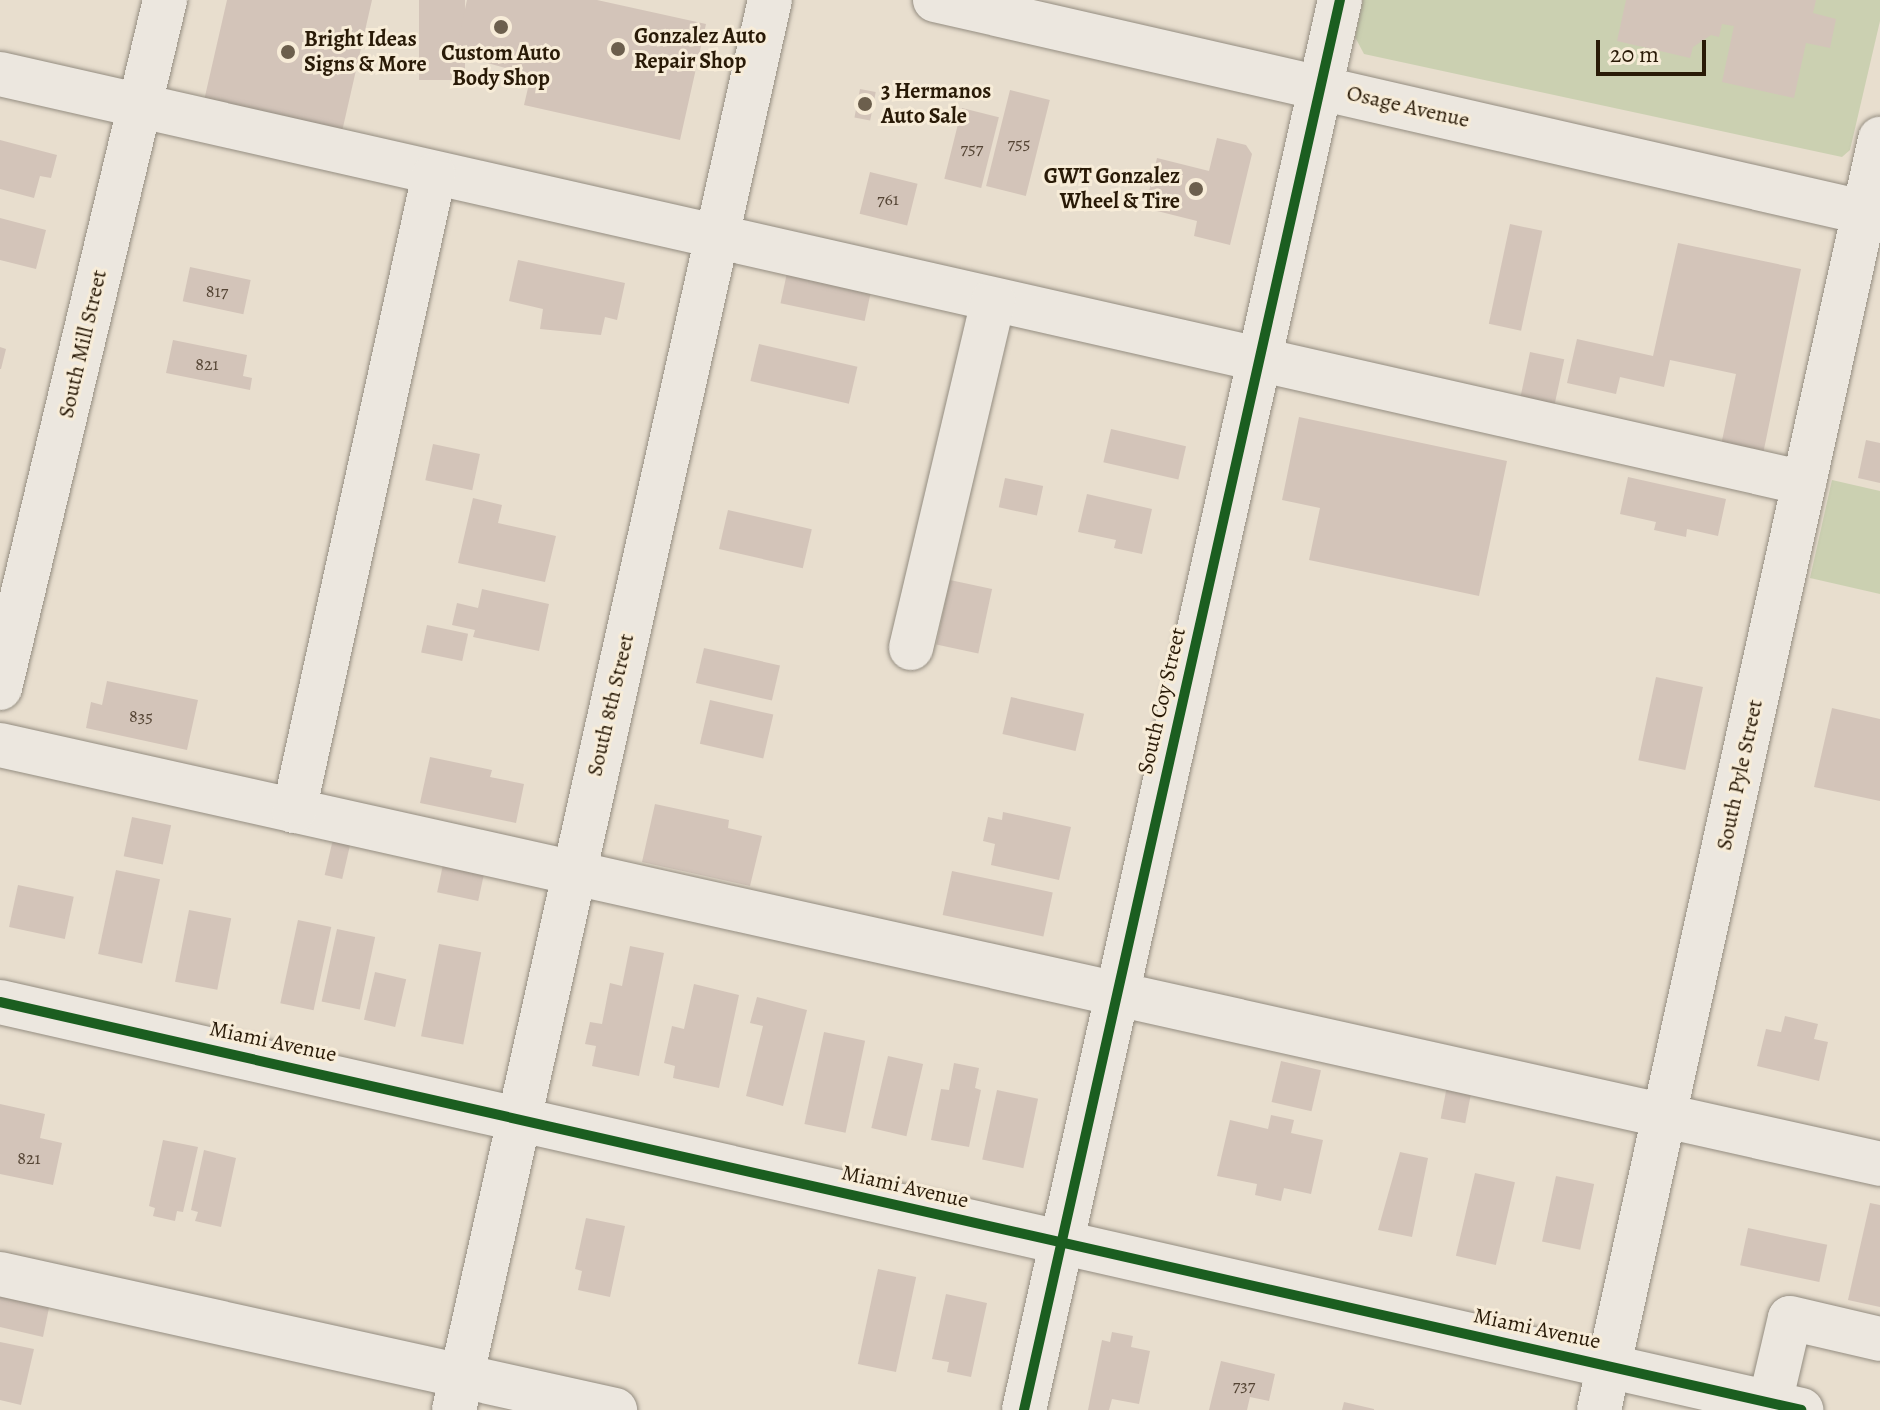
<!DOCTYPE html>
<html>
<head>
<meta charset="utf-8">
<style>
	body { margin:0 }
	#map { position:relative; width:1880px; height:1410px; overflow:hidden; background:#e8dece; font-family:Alegreya,serif }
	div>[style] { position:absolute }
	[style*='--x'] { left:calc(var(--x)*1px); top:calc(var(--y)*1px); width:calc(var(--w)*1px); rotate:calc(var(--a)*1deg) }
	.green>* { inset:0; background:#cbd0b1 }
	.building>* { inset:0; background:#d3c4b9; transform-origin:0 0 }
	.roads { filter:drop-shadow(0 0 2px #948d81) drop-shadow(0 0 2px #948d81) }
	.minor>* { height:44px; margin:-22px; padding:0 22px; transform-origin:22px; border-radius:22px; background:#ece7df }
	.cycleway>* { height:10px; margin:-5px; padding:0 5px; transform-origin:5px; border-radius:5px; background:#1b5e20 }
	.dots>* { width:22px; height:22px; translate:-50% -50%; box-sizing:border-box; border:4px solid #f7ecd8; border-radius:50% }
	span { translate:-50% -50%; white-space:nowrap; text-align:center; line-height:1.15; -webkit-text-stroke:6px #f7ecd8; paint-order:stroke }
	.number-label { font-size:18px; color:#544434 }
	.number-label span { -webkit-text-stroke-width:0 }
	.poi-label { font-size:22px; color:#291a07; font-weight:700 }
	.left { translate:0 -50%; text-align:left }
	.right { translate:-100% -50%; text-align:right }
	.street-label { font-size:22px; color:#291a07 }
	.scale { position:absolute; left:1596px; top:40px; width:110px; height:36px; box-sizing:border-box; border:4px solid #291a07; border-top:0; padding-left:10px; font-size:24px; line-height:28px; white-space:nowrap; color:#291a07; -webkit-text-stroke:6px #f7ecd8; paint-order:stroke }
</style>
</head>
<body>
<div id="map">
	<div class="green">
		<div style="clip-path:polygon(1363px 0,1880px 0,1880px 21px,1850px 150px,1842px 157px,1364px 54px,1355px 37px)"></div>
		<div style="clip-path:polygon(1832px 480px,1880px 491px,1880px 594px,1810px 578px)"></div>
	</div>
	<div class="building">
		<div style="clip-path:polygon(227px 0,372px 0,341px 136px,203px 105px)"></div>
		<div style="left:419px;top:0;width:46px;height:80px"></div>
		<div style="clip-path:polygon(467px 0,597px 0,706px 24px,680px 140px,524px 105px,531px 75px,455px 54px)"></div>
		<div style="clip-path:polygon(1626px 0,1816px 0,1813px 13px,1836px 19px,1830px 48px,1806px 43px,1794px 98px,1722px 82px,1734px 26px,1722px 24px,1719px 37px,1711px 35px,1693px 47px,1690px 58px,1617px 41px)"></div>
		<div style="left:860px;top:89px;width:16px;height:29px;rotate:11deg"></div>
		<div style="left:1010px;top:90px;width:41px;height:99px;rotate:14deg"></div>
		<div style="left:962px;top:108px;width:38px;height:73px;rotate:14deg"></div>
		<div style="clip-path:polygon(1217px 138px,1246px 145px,1252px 154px,1230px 245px,1194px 236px,1197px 221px,1145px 208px,1157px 158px,1209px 171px)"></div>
		<div style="clip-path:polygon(0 140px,57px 155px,51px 178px,40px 176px,34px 198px,0 189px)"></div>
		<div style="left:870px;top:172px;width:49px;height:43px;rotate:14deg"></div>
		<div style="clip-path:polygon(0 218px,46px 230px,36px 269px,0 260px)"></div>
		<div style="left:1510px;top:224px;width:33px;height:102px;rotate:12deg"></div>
		<div style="clip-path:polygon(1678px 243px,1801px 269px,1762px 459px,1720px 450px,1736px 374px,1670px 360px,1664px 387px,1620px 377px,1616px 394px,1567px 383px,1577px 339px,1653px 356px)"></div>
		<div style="clip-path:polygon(518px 260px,625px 283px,617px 320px,605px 317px,601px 335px,540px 329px,543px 309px,509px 301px)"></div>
		<div style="left:190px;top:267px;width:62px;height:35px;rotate:12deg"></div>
		<div style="left:788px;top:268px;width:86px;height:36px;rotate:12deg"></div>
		<div style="clip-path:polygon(173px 340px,247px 355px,243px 376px,252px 378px,250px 390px,166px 373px)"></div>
		<div style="left:759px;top:344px;width:101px;height:38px;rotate:13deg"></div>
		<div style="clip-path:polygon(0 347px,6px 349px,1px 369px,0 369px)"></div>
		<div style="left:1530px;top:352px;width:35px;height:48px;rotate:12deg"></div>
		<div style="clip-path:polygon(1299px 417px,1507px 461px,1479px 596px,1309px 560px,1320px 508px,1282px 500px)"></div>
		<div style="left:1111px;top:429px;width:77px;height:34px;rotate:13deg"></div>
		<div style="clip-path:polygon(1866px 440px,1880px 443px,1880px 483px,1858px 478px)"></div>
		<div style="left:433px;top:444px;width:48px;height:37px;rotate:12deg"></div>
		<div style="clip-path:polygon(1628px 477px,1726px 499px,1718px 536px,1687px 529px,1686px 537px,1654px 530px,1656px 522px,1620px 514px)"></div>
		<div style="left:1005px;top:478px;width:39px;height:30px;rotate:12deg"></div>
		<div style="clip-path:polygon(1087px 494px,1152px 509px,1142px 554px,1114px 548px,1116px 540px,1078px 532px)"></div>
		<div style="clip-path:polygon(473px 498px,502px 505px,498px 523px,556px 536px,545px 582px,458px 563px)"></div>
		<div style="left:728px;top:510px;width:86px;height:40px;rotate:13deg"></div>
		<div style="left:950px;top:580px;width:43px;height:66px;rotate:12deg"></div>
		<div style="clip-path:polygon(482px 589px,549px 604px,539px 651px,473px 637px,475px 630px,452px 625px,457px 603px,478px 608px)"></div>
		<div style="left:427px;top:625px;width:42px;height:28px;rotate:12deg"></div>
		<div style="left:704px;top:648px;width:78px;height:36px;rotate:13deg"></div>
		<div style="left:1656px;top:677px;width:48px;height:85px;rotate:12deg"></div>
		<div style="clip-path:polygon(107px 681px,198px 700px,187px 750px,86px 728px,91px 702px,102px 705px)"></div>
		<div style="left:1011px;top:697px;width:75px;height:38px;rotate:13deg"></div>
		<div style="left:710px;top:700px;width:65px;height:45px;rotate:13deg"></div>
		<div style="clip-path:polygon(1832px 708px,1880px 719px,1880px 801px,1814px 787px)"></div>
		<div style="clip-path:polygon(430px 757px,492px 770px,490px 777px,524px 784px,516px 823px,420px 803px)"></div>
		<div style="clip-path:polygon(655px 804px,729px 820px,728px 828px,762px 836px,750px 886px,642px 862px)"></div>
		<div style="clip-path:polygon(1003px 812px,1071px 827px,1059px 880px,991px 865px,995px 844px,983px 841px,988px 817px,1002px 820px)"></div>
		<div style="left:132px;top:817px;width:40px;height:40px;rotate:12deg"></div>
		<div style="left:333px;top:839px;width:18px;height:37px;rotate:13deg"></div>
		<div style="left:444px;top:860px;width:42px;height:33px;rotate:12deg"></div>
		<div style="left:116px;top:870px;width:45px;height:86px;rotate:12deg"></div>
		<div style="left:952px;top:871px;width:103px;height:45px;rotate:12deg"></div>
		<div style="left:18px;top:885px;width:57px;height:43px;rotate:12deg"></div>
		<div style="left:189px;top:910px;width:43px;height:73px;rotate:11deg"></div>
		<div style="left:298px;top:920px;width:34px;height:85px;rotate:12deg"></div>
		<div style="left:337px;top:929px;width:39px;height:74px;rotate:12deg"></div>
		<div style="left:439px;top:944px;width:43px;height:94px;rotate:11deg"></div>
		<div style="clip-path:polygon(630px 946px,664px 953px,639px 1076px,592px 1066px,596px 1046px,585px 1044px,590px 1022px,602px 1024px,610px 983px,622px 986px)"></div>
		<div style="left:375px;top:972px;width:32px;height:49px;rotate:13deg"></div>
		<div style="clip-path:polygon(694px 984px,739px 995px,719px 1088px,673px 1078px,675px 1066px,664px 1063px,672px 1026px,684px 1029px)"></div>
		<div style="clip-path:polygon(757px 997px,807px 1010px,783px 1106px,746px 1096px,763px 1026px,750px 1023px)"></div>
		<div style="clip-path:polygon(1785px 1016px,1818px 1024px,1814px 1039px,1828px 1042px,1819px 1081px,1757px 1066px,1766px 1029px,1781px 1032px)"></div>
		<div style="left:824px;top:1032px;width:42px;height:94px;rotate:12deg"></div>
		<div style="left:888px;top:1056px;width:36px;height:74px;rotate:13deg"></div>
		<div style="left:1281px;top:1061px;width:41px;height:42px;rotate:13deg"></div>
		<div style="clip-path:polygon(954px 1063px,979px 1068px,975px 1088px,981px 1090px,969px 1147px,931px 1140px,941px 1089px,949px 1090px)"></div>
		<div style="left:1447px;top:1086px;width:25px;height:33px;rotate:11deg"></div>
		<div style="left:997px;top:1090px;width:42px;height:71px;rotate:12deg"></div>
		<div style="clip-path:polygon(0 1104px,45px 1114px,40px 1138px,62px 1143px,53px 1185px,0 1174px)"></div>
		<div style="clip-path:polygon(1271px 1115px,1294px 1120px,1291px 1133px,1323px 1140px,1311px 1194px,1284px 1188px,1281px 1201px,1255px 1195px,1257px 1184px,1217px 1176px,1230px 1120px,1268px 1129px)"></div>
		<div style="clip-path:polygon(163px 1140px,198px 1147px,183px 1212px,177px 1211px,175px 1221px,153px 1216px,155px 1208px,149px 1206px)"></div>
		<div style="clip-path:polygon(204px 1150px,236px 1158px,221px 1227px,195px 1221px,198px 1212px,191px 1210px)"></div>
		<div style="clip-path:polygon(1400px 1152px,1428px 1158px,1412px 1237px,1378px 1230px)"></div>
		<div style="left:1475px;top:1173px;width:41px;height:85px;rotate:13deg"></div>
		<div style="left:1556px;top:1176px;width:39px;height:67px;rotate:12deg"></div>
		<div style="clip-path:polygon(1870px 1203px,1880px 1205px,1880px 1307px,1848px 1300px)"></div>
		<div style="clip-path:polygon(586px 1218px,625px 1226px,610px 1297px,578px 1290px,582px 1271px,575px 1269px)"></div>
		<div style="left:1748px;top:1228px;width:81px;height:38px;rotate:12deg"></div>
		<div style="left:878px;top:1269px;width:39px;height:97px;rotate:12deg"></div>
		<div style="clip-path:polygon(0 1292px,50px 1303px,43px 1337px,0 1327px)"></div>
		<div style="clip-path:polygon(946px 1294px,987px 1303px,971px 1377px,947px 1372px,949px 1362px,932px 1359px)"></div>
		<div style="clip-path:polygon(1112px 1332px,1133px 1336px,1131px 1347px,1150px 1351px,1139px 1404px,1112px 1399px,1109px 1410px,1088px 1410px,1102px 1340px,1110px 1342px)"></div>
		<div style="clip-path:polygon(0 1342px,34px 1349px,21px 1405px,0 1400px)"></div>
		<div style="clip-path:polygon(1221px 1361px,1275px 1374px,1269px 1401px,1250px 1397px,1247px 1410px,1209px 1410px)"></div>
		<div style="clip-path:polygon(1344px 1402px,1374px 1409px,1374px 1410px,1342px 1410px)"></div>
	</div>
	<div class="roads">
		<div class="minor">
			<div style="--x:935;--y:0;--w:969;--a:12.88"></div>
			<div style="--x:0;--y:74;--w:1850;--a:12.77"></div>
			<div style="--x:911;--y:648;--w:357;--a:-76.7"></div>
			<div style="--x:0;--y:688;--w:708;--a:-76.51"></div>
			<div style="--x:0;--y:745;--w:1926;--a:12.56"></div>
			<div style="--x:294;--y:811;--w:651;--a:-77.59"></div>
			<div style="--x:0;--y:1002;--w:1847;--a:12.76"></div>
			<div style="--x:0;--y:1274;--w:630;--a:12.47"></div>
			<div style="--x:1770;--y:1403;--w:87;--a:-76.8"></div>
			<div style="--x:1790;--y:1318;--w:92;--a:13.1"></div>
			<div style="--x:454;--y:1410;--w:1445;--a:-77.37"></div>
			<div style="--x:1024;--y:1410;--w:1445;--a:-77.37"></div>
			<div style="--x:1599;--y:1410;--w:1302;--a:-77.53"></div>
		</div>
	</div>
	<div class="cycleway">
		<div style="--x:0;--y:1002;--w:1847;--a:12.76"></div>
		<div style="--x:1024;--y:1410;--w:1445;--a:-77.37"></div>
	</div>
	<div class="dots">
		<div style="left:501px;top:27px;background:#6c5f4d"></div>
		<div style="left:618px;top:49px;background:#6c5f4d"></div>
		<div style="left:288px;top:52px;background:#6c5f4d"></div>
		<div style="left:865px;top:104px;background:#6c5f4d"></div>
		<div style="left:1196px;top:189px;background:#6c5f4d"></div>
	</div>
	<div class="number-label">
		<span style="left:1019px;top:143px">755</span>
		<span style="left:972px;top:148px">757</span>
		<span style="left:888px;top:199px">761</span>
		<span style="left:217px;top:291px">817</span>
		<span style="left:207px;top:364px">821</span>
		<span style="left:141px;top:716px">835</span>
		<span style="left:29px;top:1158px">821</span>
		<span style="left:1244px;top:1385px">737</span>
	</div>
	<div class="poi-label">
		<span class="left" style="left:634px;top:49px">Gonzalez Auto<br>Repair Shop</span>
		<span class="left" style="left:304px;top:52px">Bright Ideas<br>Signs &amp; More</span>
		<span style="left:501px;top:66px">Custom Auto<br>Body Shop</span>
		<span class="left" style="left:881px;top:104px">3 Hermanos<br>Auto Sale</span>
		<span class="right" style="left:1180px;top:189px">GWT Gonzalez<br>Wheel &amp; Tire</span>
	</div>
	<div class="street-label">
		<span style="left:1408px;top:107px;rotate:13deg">Osage Avenue</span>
		<span style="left:83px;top:344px;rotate:-77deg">South Mill Street</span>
		<span style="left:1162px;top:701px;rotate:-77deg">South Coy Street</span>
		<span style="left:611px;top:705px;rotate:-77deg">South 8th Street</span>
		<span style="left:1740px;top:775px;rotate:-78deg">South Pyle Street</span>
		<span style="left:273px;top:1042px;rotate:12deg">Miami Avenue</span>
		<span style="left:905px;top:1187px;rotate:13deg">Miami Avenue</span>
		<span style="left:1537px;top:1329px;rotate:12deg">Miami Avenue</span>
	</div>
	<div class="scale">20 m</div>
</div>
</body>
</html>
